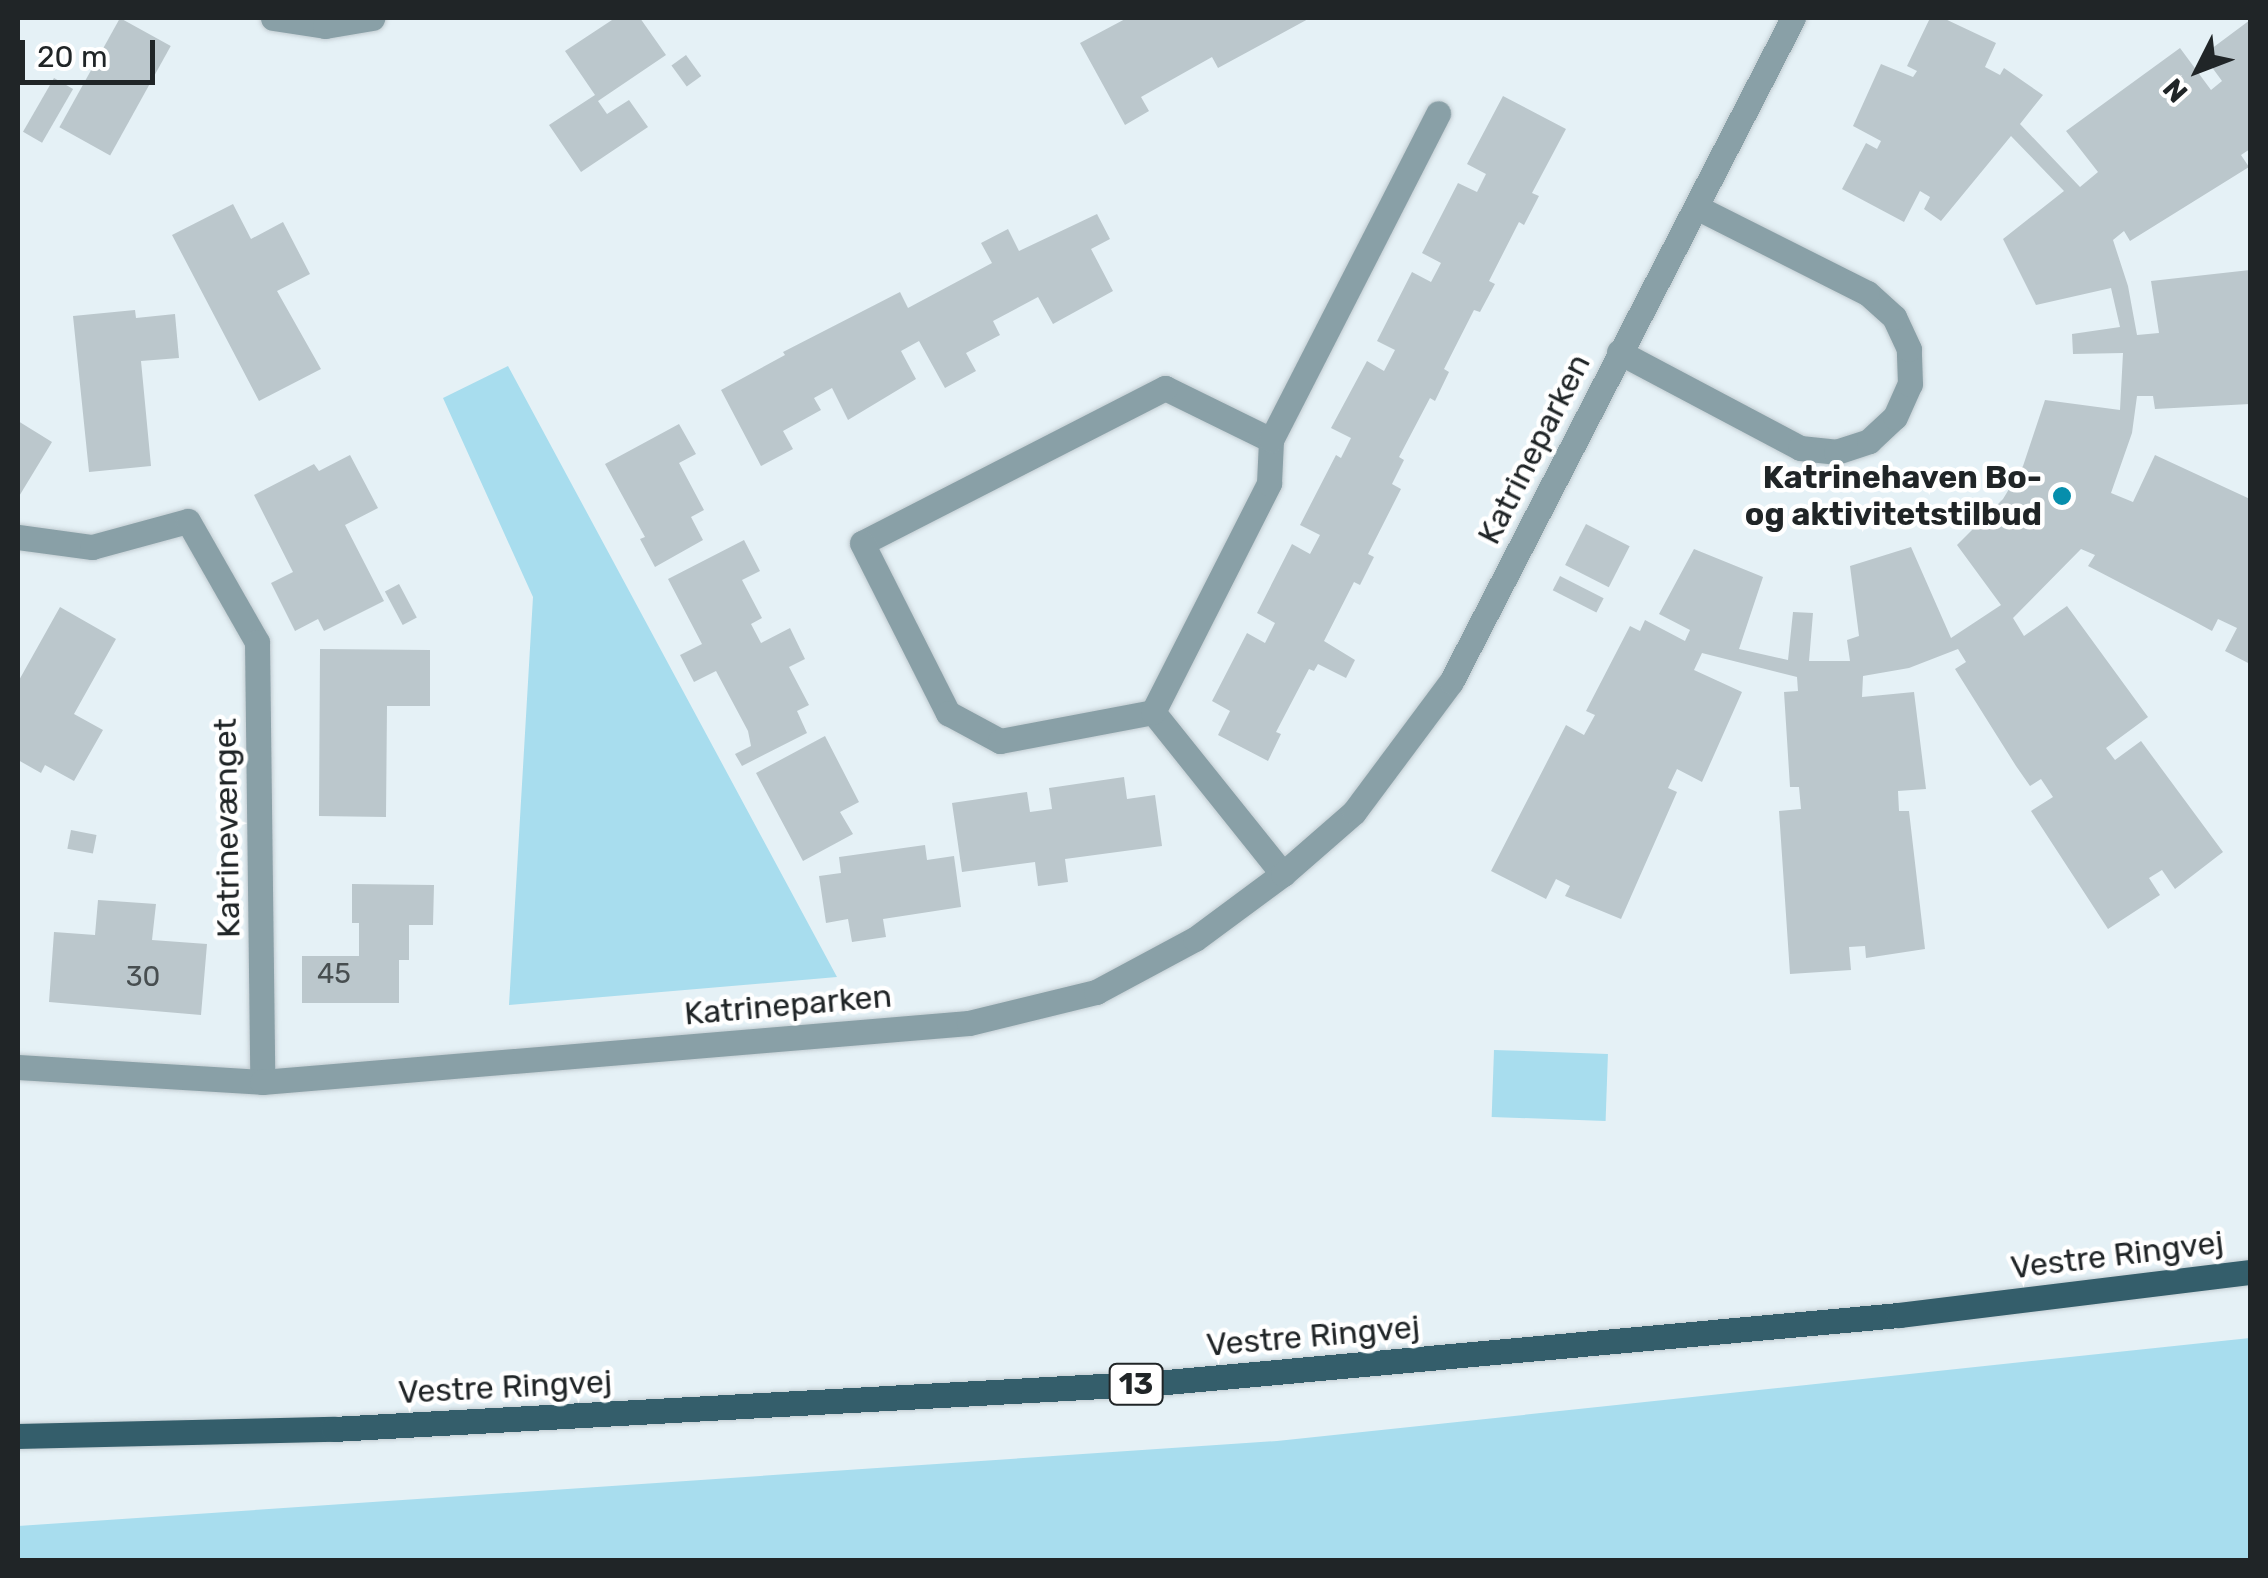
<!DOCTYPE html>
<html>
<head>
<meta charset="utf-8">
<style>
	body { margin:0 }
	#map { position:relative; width:2268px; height:1578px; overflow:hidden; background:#e5f1f6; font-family:Rubik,sans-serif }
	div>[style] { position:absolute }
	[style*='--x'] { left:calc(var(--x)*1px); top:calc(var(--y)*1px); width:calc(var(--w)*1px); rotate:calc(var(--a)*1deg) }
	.green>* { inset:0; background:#a8ddee; transform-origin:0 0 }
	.building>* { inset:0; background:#bbc7cc; transform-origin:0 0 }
	.roads { filter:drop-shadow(0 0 2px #c2ccd1) drop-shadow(0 0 2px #c2ccd1) }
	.minor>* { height:25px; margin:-12.5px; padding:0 12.5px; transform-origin:12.5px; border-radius:12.5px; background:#89a0a7 }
	.primary>* { height:25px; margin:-12.5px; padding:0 12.5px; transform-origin:12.5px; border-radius:12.5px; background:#345e6b }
	.dots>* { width:28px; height:28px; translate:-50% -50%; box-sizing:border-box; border:5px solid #fff; border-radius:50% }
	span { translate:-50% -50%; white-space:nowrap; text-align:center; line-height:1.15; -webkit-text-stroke:9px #fff; paint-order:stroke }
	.number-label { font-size:28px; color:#474e50 }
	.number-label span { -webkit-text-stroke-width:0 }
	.shield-label span { padding:2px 8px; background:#fff; border:2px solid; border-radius:8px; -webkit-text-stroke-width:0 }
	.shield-label { font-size:30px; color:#202527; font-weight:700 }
	.street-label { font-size:32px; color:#202527 }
	.poi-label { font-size:32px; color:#202527; font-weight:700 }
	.right { translate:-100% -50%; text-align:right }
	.frame { position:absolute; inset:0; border:20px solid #202527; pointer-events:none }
	.north { position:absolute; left:2148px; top:20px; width:100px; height:100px; -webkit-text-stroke:8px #fff; paint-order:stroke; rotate:228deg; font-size:28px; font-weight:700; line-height:40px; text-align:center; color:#202527 }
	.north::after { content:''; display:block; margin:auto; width:35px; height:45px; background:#202527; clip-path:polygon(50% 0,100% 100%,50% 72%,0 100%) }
	.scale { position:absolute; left:20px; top:40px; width:135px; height:45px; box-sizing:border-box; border:5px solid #202527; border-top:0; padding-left:12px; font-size:30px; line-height:35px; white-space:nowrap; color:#202527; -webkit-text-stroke:8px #fff; paint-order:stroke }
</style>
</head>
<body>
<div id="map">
	<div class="green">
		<div style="clip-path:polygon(508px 366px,837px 977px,509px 1005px,533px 597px,443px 398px)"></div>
		<div style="left:1494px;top:1050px;width:114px;height:67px;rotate:2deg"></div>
		<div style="clip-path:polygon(2250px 1338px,2250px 1560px,18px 1560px,18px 1526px,1277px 1441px)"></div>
	</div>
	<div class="building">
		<div style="left:120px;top:18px;width:58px;height:125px;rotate:29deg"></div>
		<div style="clip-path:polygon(615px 18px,640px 18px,666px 55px,598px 101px,607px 114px,629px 100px,648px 127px,581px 172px,549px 125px,595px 95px,565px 51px)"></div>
		<div style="clip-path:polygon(1127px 18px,1310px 18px,1218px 68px,1212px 57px,1141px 97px,1149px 111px,1125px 125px,1080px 43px)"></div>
		<div style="clip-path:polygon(1930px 18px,1943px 18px,1996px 43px,1985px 67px,2000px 75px,2004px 68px,2043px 95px,2020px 124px,2080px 187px,2098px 172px,2066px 131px,2180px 48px,2211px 90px,2222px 81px,2203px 55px,2250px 20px,2250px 149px,2241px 155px,2249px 167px,2130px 241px,2124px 231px,2113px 240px,2128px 286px,2137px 335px,2159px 333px,2151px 281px,2250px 270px,2250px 404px,2155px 409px,2153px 396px,2137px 396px,2132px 433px,2111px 493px,2133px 502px,2155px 455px,2250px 499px,2250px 664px,2225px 651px,2237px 628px,2218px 619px,2212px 631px,2190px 619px,2088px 566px,2095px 555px,2081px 549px,2013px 618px,2024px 636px,2067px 606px,2148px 717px,2106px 748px,2115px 760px,2141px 741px,2223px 852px,2175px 889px,2162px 870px,2149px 878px,2160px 895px,2108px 929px,2031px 811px,2053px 797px,2041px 779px,2030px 786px,2016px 766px,1955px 669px,1966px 662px,1958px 649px,1909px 668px,1863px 676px,1862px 697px,1914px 692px,1926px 789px,1898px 791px,1899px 811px,1909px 811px,1925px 949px,1866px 958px,1865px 946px,1849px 947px,1851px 970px,1790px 974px,1779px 811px,1801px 809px,1799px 787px,1790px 787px,1784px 692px,1798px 691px,1797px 677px,1702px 653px,1694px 670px,1742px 692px,1702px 782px,1677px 769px,1668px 788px,1677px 792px,1621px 919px,1565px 896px,1570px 886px,1556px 879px,1546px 899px,1491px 871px,1566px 725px,1584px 735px,1595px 715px,1586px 711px,1630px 626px,1640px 631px,1645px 620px,1685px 641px,1690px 630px,1659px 614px,1694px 549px,1763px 577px,1739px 649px,1788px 660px,1793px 612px,1813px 613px,1809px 661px,1850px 661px,1847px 640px,1859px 636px,1850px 566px,1911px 547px,1951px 638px,2001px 605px,1957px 545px,2003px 499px,2023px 466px,2045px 400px,2120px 410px,2123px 353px,2073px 354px,2072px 334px,2120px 327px,2111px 288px,2036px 305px,2003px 239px,2064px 191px,2011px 136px,1941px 221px,1924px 209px,1930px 197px,1920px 191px,1904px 222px,1842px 189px,1866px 143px,1877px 149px,1881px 141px,1853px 126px,1881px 64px,1913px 77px,1917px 71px,1907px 66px)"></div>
		<div style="left:686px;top:55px;width:26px;height:18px;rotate:54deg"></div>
		<div style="left:54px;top:78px;width:22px;height:62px;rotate:30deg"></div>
		<div style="clip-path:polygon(1503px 96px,1566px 129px,1532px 193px,1539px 196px,1524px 225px,1519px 222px,1489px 281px,1495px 284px,1480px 312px,1474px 310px,1444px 369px,1449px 372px,1435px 401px,1430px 398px,1399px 457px,1404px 460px,1392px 484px,1401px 489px,1368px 554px,1374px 557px,1360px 585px,1354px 582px,1324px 641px,1355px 660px,1346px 678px,1318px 664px,1314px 671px,1309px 669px,1276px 732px,1281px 734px,1268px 761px,1218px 735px,1230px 711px,1212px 701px,1247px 633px,1265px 643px,1275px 623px,1257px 613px,1292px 544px,1310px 554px,1320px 535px,1300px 525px,1336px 455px,1341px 458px,1351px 438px,1331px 428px,1367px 361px,1384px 371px,1395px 350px,1377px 341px,1412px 272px,1431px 282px,1441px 263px,1422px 253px,1458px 183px,1477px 192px,1486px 174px,1467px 164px)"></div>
		<div style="clip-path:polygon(233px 204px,251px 239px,283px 222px,310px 274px,277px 291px,321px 369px,259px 401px,172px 235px)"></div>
		<div style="clip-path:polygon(1097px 214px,1110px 239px,1091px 249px,1113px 291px,1053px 324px,1038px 297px,993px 321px,1000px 335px,966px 353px,976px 371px,945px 388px,919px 341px,901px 351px,916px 379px,848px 420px,832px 388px,814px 398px,821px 410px,783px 431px,793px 449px,761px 466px,721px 390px,785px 355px,783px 352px,900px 292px,908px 308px,992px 263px,981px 243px,1008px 229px,1019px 251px)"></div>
		<div style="clip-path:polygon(135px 310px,136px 318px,175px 314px,179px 358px,141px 361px,151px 466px,89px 472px,73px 316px)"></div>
		<div style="clip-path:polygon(18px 421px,52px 442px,18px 498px)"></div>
		<div style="clip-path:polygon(679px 424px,696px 454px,679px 463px,704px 510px,691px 517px,703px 540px,655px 567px,640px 539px,645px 537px,605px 464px)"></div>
		<div style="clip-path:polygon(350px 455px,378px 508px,345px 525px,384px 601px,324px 631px,318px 619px,295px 631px,271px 583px,293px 572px,254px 495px,314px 464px,319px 471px)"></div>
		<div style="left:1586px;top:524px;width:49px;height:46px;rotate:27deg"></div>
		<div style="clip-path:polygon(744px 540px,760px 571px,742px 580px,762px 618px,751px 624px,761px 643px,790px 628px,805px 659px,789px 667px,809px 705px,797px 711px,807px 733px,742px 766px,735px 754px,751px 746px,748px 731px,716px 671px,694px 682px,680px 655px,702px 644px,668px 579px)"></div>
		<div style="left:1560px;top:576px;width:49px;height:16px;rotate:27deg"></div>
		<div style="left:399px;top:584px;width:38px;height:16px;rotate:62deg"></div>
		<div style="clip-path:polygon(60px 607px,116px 639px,74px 714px,103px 730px,74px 781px,45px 765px,41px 773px,18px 760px,18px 682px)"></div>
		<div style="clip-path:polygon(320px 649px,430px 650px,430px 706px,387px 706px,386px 817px,319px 816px)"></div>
		<div style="clip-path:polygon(825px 736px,859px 802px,840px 812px,853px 834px,803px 861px,756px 773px)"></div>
		<div style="clip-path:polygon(1124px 777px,1127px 799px,1155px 795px,1162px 846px,1065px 859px,1068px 882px,1038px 886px,1035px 862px,962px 872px,952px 803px,1027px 792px,1030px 812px,1052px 809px,1049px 788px)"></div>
		<div style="left:71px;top:830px;width:26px;height:19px;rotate:11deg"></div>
		<div style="clip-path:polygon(925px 845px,927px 860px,954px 856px,961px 907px,883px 919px,886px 937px,852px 942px,848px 919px,826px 923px,819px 876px,841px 873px,839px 857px)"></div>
		<div style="clip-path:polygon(352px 884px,434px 885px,433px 925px,409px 925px,409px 960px,399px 960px,399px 1003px,302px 1003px,302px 956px,359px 956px,359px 923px,352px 923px)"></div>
		<div style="clip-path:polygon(98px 900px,156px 904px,152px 940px,207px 944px,201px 1015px,49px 1002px,54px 932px,95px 935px)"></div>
	</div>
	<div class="roads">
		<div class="minor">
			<div style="--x:273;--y:18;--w:53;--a:8.7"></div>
			<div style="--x:325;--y:26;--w:48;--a:-9.7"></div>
			<div style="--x:1619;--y:352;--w:205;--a:27.9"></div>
			<div style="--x:1800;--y:448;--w:36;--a:6"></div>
			<div style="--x:1836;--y:452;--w:35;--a:-18"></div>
			<div style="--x:1869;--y:441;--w:35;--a:-43"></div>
			<div style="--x:1895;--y:417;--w:36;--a:-66"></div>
			<div style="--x:1910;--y:384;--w:35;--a:-92"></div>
			<div style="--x:1909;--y:349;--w:35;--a:-115"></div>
			<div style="--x:1894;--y:317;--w:36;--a:-138"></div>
			<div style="--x:1867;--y:293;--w:191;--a:-153.3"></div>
			<div style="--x:1271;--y:440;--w:118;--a:-153.9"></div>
			<div style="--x:1165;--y:388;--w:340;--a:152.9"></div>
			<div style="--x:862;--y:543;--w:191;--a:63.2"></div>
			<div style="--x:948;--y:713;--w:59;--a:28.3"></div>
			<div style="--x:1000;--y:741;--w:156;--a:-10.7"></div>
			<div style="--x:1153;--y:712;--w:208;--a:51.3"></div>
			<div style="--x:18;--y:537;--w:75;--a:7.7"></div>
			<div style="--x:92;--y:547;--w:99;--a:-15.2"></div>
			<div style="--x:188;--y:521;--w:139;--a:60.3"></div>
			<div style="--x:257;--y:642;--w:440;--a:89.3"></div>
			<div style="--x:1153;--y:712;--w:257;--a:-63.1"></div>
			<div style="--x:1269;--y:483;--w:43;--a:-87.3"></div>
			<div style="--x:1271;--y:440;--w:367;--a:-62.9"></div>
			<div style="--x:18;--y:1067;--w:244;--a:3.5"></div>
			<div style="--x:262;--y:1082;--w:709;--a:-4.77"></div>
			<div style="--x:969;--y:1023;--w:131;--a:-13.7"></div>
			<div style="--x:1096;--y:992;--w:112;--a:-28.2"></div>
			<div style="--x:1195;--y:939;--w:109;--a:-36.5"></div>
			<div style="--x:1283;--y:874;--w:94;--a:-41.1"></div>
			<div style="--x:1354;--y:812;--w:162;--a:-53.3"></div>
			<div style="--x:1451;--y:682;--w:747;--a:-62.75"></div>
		</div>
		<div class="primary">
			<div style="--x:18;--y:1436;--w:315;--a:-1.3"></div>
			<div style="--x:333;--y:1429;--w:824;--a:-3.2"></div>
			<div style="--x:1156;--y:1383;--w:746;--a:-5.23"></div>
			<div style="--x:1899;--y:1315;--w:354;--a:-7"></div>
		</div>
	</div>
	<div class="dots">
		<div style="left:2062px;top:496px;background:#068eac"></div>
	</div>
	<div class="number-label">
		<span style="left:334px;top:974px">45</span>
		<span style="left:143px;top:977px">30</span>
	</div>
	<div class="shield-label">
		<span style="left:1136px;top:1384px">13</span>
	</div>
	<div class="street-label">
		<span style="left:1534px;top:449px;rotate:-63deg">Katrineparken</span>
		<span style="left:227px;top:828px;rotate:-91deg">Katrinevænget</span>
		<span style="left:788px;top:1005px;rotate:-5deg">Katrineparken</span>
		<span style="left:2117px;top:1255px;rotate:-7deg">Vestre Ringvej</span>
		<span style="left:1313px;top:1336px;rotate:-5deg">Vestre Ringvej</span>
		<span style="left:505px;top:1387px;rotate:-3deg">Vestre Ringvej</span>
	</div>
	<div class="poi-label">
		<span class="right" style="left:2042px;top:496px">Katrinehaven Bo-<br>og aktivitetstilbud</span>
	</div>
	<div class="frame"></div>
	<div class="north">N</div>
	<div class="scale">20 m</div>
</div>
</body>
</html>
